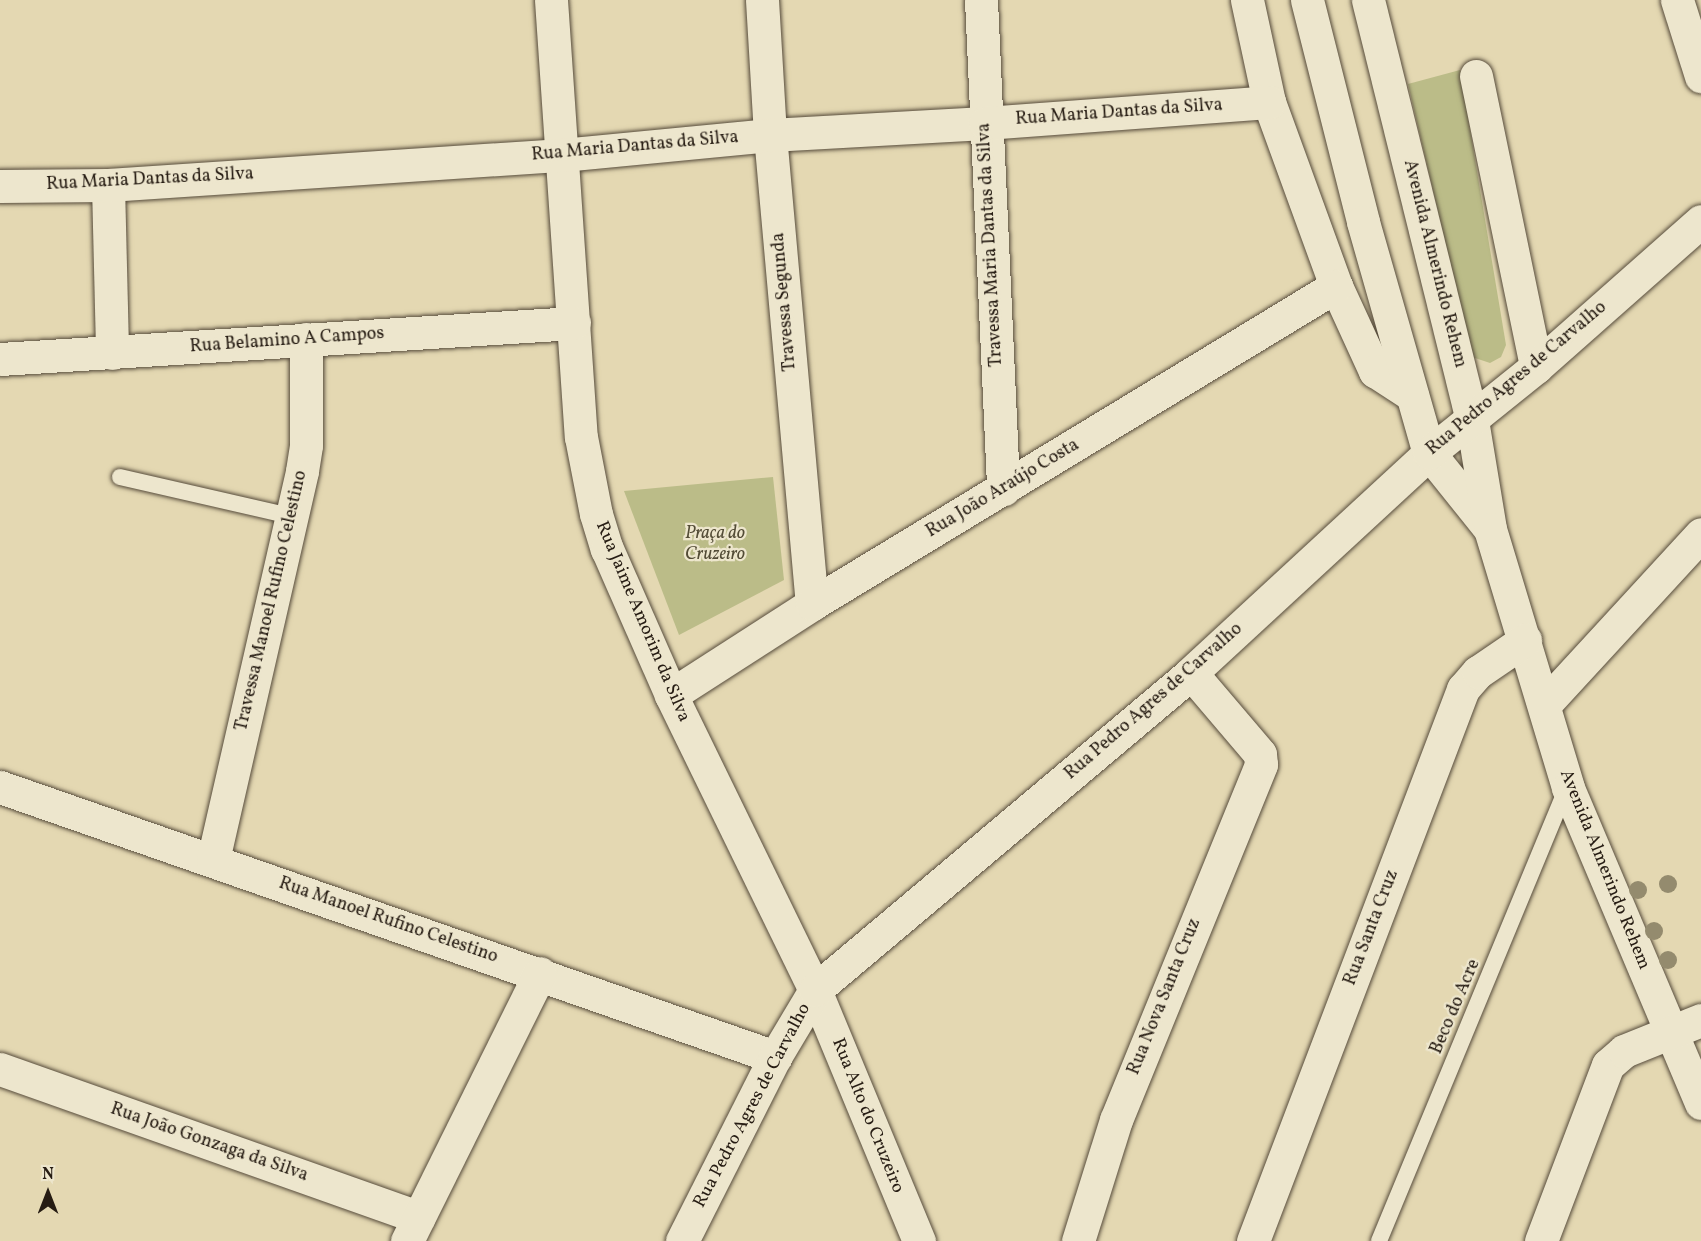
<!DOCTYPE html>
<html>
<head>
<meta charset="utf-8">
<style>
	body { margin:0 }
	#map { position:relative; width:1701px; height:1241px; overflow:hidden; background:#e4d8b2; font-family:Vollkorn,serif }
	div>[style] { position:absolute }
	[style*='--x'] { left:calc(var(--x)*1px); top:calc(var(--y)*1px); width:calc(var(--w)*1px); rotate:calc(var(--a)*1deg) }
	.green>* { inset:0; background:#bbbc88 }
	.roads { filter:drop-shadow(0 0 2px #564b3b) drop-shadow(0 0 2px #564b3b) }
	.lane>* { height:16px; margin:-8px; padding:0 8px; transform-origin:8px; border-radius:8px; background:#ede6cd }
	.street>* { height:33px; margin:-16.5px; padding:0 16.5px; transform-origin:16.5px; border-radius:16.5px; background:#ede6cd }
	.secondary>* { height:33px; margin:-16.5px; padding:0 16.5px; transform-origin:16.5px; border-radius:16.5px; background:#ede6cd }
	.trees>* { width:18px; height:18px; margin:-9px; border-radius:50%; background:#948b6e }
	span { translate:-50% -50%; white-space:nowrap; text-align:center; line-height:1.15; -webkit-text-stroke:4.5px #ede6cd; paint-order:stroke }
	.street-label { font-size:18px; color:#261c13 }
	.park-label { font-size:18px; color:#534c36; font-style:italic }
	.north { position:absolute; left:18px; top:1163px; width:60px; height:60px; -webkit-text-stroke:4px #ede6cd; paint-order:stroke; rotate:0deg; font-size:16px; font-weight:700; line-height:24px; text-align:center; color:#261c13 }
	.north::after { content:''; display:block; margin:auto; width:21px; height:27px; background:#261c13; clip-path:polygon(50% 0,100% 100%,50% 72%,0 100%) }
</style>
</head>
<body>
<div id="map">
	<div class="green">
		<div style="clip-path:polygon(1460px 70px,1506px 345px,1501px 357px,1490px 363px,1472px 357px,1408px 84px)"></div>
		<div style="clip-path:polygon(773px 477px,784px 580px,679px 635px,624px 491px)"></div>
	</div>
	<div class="roads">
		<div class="lane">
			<div style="--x:120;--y:477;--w:179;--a:12.9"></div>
			<div style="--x:1379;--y:1241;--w:490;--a:-67.5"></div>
		</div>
		<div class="street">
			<div style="--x:551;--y:0;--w:438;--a:86.1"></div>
			<div style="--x:581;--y:437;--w:78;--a:79"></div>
			<div style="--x:596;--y:514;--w:37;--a:73"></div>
			<div style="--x:607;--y:549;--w:159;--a:66.3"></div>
			<div style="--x:671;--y:695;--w:328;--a:64"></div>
			<div style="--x:815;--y:990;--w:272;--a:67.5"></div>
			<div style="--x:762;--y:0;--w:135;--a:86.6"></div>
			<div style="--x:770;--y:135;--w:471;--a:84.9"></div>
			<div style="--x:981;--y:0;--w:490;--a:87.4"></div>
			<div style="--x:1247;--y:0;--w:104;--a:77.8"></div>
			<div style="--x:1269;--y:102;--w:196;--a:70"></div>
			<div style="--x:1336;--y:286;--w:94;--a:65.4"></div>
			<div style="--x:1375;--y:371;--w:44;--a:33"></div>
			<div style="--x:1307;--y:0;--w:229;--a:75.8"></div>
			<div style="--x:1363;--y:222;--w:240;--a:74.1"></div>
			<div style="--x:1429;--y:453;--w:96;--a:51.3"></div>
			<div style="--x:1368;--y:0;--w:433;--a:76.1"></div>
			<div style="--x:1472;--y:420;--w:110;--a:80.6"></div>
			<div style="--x:1490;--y:529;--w:270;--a:73.2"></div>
			<div style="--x:1568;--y:788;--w:342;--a:67.1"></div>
			<div style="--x:1677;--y:0;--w:80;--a:72.5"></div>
			<div style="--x:1476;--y:76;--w:297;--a:78.3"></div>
			<div style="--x:108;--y:185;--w:168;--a:88.6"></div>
			<div style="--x:0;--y:186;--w:108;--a:-0.5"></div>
			<div style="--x:108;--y:185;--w:455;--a:-3.8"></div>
			<div style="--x:562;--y:155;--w:209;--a:-5.5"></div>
			<div style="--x:770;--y:135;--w:215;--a:-3.2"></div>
			<div style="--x:985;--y:123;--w:285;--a:-4.2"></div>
			<div style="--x:0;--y:359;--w:575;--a:-3.59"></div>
			<div style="--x:671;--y:695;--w:168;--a:-32.8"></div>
			<div style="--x:812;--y:604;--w:613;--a:-31.25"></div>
			<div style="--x:1544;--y:705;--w:232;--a:-47.4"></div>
			<div style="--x:0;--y:787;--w:821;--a:19.21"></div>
			<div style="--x:213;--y:860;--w:399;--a:-77.1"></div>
			<div style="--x:302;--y:471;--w:26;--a:-81"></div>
			<div style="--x:306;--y:445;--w:106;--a:-90"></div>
			<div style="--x:0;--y:1069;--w:444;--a:19.5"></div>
			<div style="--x:407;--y:1241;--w:299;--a:-63.6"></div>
			<div style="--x:682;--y:1241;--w:206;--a:-63.2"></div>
			<div style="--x:775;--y:1057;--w:78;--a:-59.2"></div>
			<div style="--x:815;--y:990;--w:492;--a:-40.1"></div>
			<div style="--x:1191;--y:673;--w:324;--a:-42.7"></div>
			<div style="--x:1429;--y:453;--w:137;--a:-38.8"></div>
			<div style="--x:1536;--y:367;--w:220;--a:-41.5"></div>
			<div style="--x:1078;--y:1241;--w:127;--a:-72.6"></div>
			<div style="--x:1116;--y:1120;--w:384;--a:-67.8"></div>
			<div style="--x:1261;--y:764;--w:10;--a:-96"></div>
			<div style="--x:1260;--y:754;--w:106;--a:-130.4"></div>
			<div style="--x:1253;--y:1241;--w:591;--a:-69.17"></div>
			<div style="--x:1463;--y:689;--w:23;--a:-49"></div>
			<div style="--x:1478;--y:672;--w:57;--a:-34.2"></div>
		</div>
		<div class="secondary">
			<div style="--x:1541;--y:1241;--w:188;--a:-69.2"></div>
			<div style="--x:1608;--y:1065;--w:21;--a:-41"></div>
			<div style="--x:1624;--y:1051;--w:83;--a:-21.9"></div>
		</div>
	</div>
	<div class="trees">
		<div style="left:1668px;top:884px"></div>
		<div style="left:1638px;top:890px"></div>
		<div style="left:1654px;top:931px"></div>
		<div style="left:1668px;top:960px"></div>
	</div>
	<div class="street-label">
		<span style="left:1119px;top:113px;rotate:-4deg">Rua Maria Dantas da Silva</span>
		<span style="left:635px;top:147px;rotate:-5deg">Rua Maria Dantas da Silva</span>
		<span style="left:150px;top:180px;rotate:-3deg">Rua Maria Dantas da Silva</span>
		<span style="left:991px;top:245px;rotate:-93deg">Travessa Maria Dantas da Silva</span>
		<span style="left:1434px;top:264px;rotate:76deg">Avenida Almerindo Rehem</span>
		<span style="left:785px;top:302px;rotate:-95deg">Travessa Segunda</span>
		<span style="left:287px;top:341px;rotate:-4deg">Rua Belamino A Campos</span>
		<span style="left:1517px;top:379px;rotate:-40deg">Rua Pedro Agres de Carvalho</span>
		<span style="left:1003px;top:489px;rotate:-31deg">Rua João Araújo Costa</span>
		<span style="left:272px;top:601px;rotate:-77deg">Travessa Manoel Rufino Celestino</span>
		<span style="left:642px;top:622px;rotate:67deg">Rua Jaime Amorim da Silva</span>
		<span style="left:1154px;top:702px;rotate:-41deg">Rua Pedro Agres de Carvalho</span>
		<span style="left:1604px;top:870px;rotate:68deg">Avenida Almerindo Rehem</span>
		<span style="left:388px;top:921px;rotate:19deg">Rua Manoel Rufino Celestino</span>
		<span style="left:1372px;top:928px;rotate:-69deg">Rua Santa Cruz</span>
		<span style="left:1165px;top:997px;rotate:-68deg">Rua Nova Santa Cruz</span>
		<span style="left:1456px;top:1007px;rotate:-67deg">Beco do Acre</span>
		<span style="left:753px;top:1106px;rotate:-62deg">Rua Pedro Agres de Carvalho</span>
		<span style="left:867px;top:1116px;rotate:68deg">Rua Alto do Cruzeiro</span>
		<span style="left:209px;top:1143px;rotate:19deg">Rua João Gonzaga da Silva</span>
	</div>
	<div class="park-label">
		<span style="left:715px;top:545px">Praça do<br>Cruzeiro</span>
	</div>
	<div class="north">N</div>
</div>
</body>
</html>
